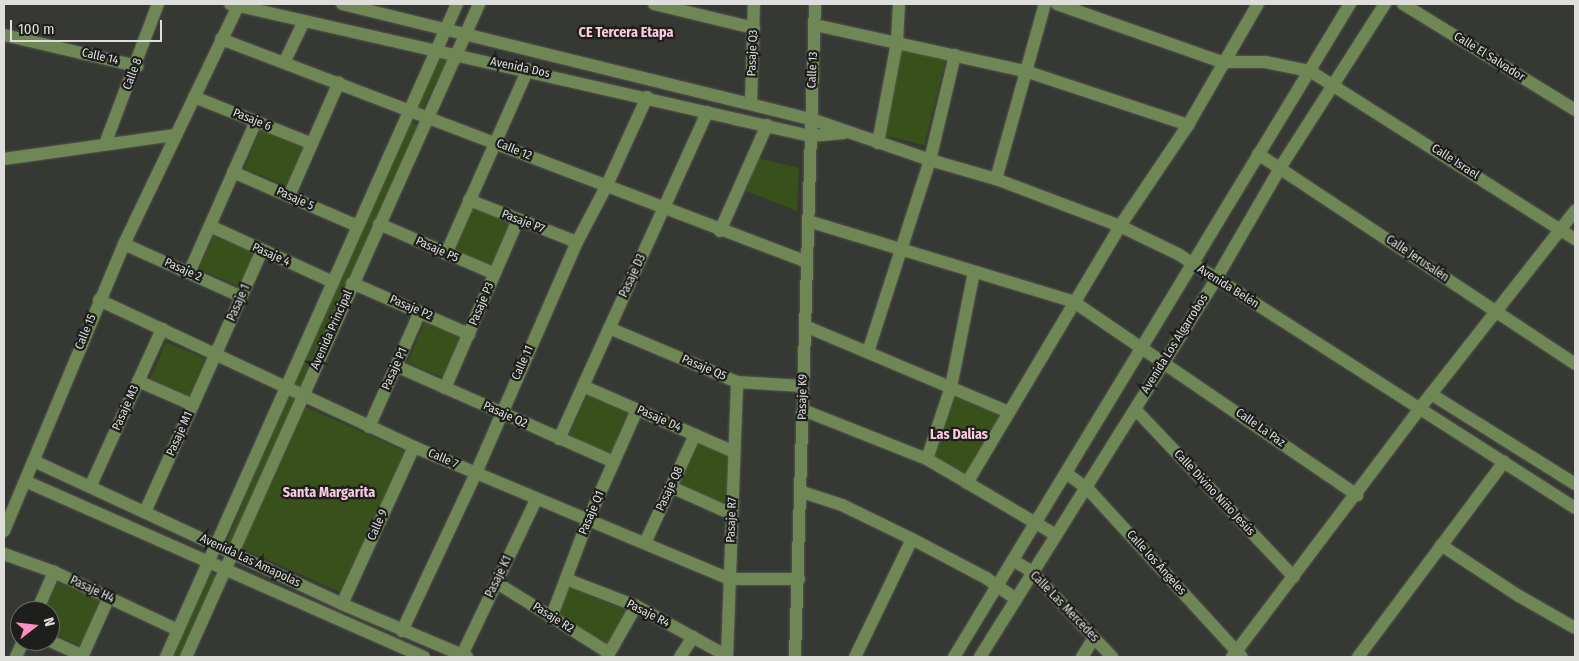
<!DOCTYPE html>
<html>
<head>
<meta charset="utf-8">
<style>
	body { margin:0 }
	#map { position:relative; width:1579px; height:661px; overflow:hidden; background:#363933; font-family:"Fira Sans Condensed",sans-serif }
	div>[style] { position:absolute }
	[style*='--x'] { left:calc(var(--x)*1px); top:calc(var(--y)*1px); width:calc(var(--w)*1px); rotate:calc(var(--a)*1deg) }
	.green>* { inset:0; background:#385019; transform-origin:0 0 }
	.roads { filter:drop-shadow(0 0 1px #545751) drop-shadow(0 0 1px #545751) }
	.minor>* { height:12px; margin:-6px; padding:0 6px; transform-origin:6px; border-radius:6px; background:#6f8755 }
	span { translate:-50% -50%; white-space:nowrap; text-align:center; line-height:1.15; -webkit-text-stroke:4.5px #1e1f1d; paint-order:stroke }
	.street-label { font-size:12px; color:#dedfdc }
	.neighbourhood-label { font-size:14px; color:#fbcbdf; font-weight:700 }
	.frame { position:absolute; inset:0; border:5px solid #dedfdc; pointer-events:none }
	.north { position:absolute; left:10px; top:601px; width:50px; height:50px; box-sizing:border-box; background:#1e1f1d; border:1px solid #6b6c69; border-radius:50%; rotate:74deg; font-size:14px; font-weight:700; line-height:20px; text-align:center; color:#dedfdc }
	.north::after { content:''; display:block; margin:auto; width:18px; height:22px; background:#fc8fc2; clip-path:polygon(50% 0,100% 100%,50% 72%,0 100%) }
	.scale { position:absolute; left:10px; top:20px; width:152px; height:22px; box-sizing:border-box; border:2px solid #dedfdc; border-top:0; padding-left:6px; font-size:15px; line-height:18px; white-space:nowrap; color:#dedfdc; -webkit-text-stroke:4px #1e1f1d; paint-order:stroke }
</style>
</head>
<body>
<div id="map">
	<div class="green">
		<div style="left:902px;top:49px;width:45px;height:88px;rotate:14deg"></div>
		<div style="left:439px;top:57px;width:9px;height:55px;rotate:27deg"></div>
		<div style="clip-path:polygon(411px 121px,418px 126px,300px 388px,294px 385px)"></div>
		<div style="left:260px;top:128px;width:48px;height:44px;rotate:21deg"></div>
		<div style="clip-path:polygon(758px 158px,799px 168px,797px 211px,746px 191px)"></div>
		<div style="left:474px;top:206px;width:44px;height:48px;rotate:25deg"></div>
		<div style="left:214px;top:235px;width:47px;height:37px;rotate:24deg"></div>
		<div style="left:425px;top:321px;width:39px;height:45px;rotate:23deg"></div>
		<div style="left:166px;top:342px;width:47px;height:40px;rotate:23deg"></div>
		<div style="clip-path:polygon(592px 394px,632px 411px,611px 455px,570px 436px,569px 433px,587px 395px)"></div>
		<div style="clip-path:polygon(288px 395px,296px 398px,232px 543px,226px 543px)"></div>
		<div style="clip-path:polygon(953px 396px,1000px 415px,966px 476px,932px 456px)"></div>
		<div style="left:299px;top:404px;width:117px;height:155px;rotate:24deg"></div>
		<div style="clip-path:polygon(696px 442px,730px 455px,726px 506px,677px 485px)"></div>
		<div style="clip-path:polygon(210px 571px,217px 576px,181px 657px,169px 657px)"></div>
		<div style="clip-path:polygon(58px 582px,103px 601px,84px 647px,50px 633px,50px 611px,44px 611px)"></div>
		<div style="clip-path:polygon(568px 586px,628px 611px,607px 648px,556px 616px)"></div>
	</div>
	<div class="roads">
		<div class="minor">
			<div style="--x:230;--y:4;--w:595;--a:12.82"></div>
			<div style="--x:810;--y:136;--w:34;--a:-5"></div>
			<div style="--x:342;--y:4;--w:483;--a:13.8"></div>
			<div style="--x:811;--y:119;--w:126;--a:19"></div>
			<div style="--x:930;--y:160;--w:69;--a:16.1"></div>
			<div style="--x:996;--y:179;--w:133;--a:20.8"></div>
			<div style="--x:1120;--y:226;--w:64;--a:25.8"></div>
			<div style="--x:1178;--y:254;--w:471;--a:32.6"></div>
			<div style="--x:654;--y:4;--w:103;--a:13.5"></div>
			<div style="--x:1057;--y:4;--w:175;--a:19.4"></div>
			<div style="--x:1222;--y:62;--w:43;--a:0"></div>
			<div style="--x:1265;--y:62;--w:46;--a:11.3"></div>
			<div style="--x:1310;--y:71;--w:314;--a:32.4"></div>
			<div style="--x:1403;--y:4;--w:202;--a:31.6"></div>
			<div style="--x:815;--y:25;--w:215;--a:12.4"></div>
			<div style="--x:1025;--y:71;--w:172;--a:18.3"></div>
			<div style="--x:4;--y:35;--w:137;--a:13.1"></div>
			<div style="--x:221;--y:39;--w:627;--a:20.83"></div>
			<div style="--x:285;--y:61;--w:44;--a:-64.6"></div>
			<div style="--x:194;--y:97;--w:125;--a:21.6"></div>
			<div style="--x:751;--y:103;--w:99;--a:-88.3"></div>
			<div style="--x:878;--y:143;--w:103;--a:-79.3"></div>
			<div style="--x:897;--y:42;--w:38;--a:-87"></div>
			<div style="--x:105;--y:144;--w:150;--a:-69.3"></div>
			<div style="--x:1258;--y:154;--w:380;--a:33.5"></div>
			<div style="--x:4;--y:159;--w:173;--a:-8"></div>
			<div style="--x:233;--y:172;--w:135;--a:23.5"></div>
			<div style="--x:996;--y:179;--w:182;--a:-74.4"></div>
			<div style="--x:289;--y:196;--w:124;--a:-66.3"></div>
			<div style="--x:469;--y:200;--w:116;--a:21.3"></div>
			<div style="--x:808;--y:221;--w:278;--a:16.9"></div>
			<div style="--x:1074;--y:302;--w:343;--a:34.3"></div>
			<div style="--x:379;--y:224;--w:126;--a:23.3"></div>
			<div style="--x:210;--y:226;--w:135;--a:24.5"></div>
			<div style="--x:720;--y:231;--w:116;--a:-66.1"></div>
			<div style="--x:124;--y:244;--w:129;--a:24.2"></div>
			<div style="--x:446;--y:254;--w:202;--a:-66.1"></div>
			<div style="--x:189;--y:273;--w:166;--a:-66.2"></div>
			<div style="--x:352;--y:283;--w:128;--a:23.6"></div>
			<div style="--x:99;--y:300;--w:348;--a:25"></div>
			<div style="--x:414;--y:447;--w:342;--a:22.7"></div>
			<div style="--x:730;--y:579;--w:69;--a:0"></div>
			<div style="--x:805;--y:326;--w:221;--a:22.9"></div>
			<div style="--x:609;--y:328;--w:139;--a:22.9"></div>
			<div style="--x:737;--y:382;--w:66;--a:3.5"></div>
			<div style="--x:868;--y:352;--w:202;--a:-72.1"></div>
			<div style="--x:930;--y:160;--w:108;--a:-76.6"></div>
			<div style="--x:396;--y:366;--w:238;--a:23.8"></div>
			<div style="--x:138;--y:381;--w:60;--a:23.6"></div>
			<div style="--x:583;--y:386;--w:165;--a:23.6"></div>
			<div style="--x:445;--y:388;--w:183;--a:-66.5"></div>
			<div style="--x:1431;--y:394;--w:170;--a:32"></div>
			<div style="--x:1135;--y:409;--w:231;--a:46.6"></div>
			<div style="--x:803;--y:410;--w:133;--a:21.6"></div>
			<div style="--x:927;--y:459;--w:150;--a:30.5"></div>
			<div style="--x:369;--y:427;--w:126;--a:-66.1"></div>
			<div style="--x:559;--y:439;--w:359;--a:-65.6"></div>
			<div style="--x:927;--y:459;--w:76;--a:-71.6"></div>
			<div style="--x:951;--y:387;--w:117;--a:-78.7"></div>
			<div style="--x:34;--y:461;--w:340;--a:24.9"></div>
			<div style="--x:342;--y:604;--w:136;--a:23"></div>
			<div style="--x:1066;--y:473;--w:26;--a:36"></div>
			<div style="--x:1087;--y:488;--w:229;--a:47.5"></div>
			<div style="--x:25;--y:481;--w:436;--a:23.8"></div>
			<div style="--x:967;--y:483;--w:299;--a:-59.2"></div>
			<div style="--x:1120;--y:226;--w:122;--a:-56"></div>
			<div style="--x:1188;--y:125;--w:140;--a:-60"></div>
			<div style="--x:90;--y:487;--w:174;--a:-65.5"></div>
			<div style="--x:671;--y:487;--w:67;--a:23.9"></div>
			<div style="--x:802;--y:492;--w:42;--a:18"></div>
			<div style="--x:842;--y:505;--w:78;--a:25.9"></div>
			<div style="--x:912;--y:539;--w:84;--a:27.8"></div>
			<div style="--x:986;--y:578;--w:37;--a:35"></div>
			<div style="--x:145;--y:512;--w:286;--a:-65.9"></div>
			<div style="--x:4;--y:531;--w:311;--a:-67.3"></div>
			<div style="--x:124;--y:244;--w:266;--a:-64.4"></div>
			<div style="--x:645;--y:543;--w:119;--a:-65.2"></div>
			<div style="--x:1441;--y:545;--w:93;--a:33.2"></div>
			<div style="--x:1519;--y:596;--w:64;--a:29.7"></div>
			<div style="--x:4;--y:554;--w:53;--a:19.8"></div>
			<div style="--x:54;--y:572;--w:137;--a:25.1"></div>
			<div style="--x:1013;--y:560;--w:22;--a:32"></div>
			<div style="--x:1032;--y:572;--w:117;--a:46.7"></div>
			<div style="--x:566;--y:579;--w:75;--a:21.1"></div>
			<div style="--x:636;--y:606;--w:104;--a:28.8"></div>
			<div style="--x:497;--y:583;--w:132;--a:32"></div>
			<div style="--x:342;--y:604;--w:173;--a:-65.4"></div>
			<div style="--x:37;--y:611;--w:43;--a:-66.4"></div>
			<div style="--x:551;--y:618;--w:105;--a:-69.3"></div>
			<div style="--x:588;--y:520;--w:120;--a:-66"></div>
			<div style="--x:402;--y:631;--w:174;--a:-64.9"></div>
			<div style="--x:476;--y:473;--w:252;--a:-66.4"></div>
			<div style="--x:577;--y:242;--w:62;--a:-62.2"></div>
			<div style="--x:606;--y:187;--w:99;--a:-65.5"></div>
			<div style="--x:50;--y:641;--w:36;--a:24"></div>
			<div style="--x:462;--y:655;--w:172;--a:-64.5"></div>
			<div style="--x:16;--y:657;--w:17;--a:-66"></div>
			<div style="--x:82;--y:657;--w:66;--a:-65.8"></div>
			<div style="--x:166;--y:657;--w:715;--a:-65.98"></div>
			<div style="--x:186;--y:657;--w:716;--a:-65.83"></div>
			<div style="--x:607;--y:657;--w:59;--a:-60.4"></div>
			<div style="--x:680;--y:657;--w:24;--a:-57"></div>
			<div style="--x:727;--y:657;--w:275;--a:-87.9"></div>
			<div style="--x:795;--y:657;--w:653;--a:-88.25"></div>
			<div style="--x:855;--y:657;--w:131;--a:-64.2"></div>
			<div style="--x:954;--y:657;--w:764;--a:-58.77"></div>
			<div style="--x:980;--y:657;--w:446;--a:-58"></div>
			<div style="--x:1216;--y:279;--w:128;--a:-60"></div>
			<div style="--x:1280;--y:168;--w:195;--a:-57.4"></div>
			<div style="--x:1082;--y:657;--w:22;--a:-58"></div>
			<div style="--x:1232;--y:657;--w:312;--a:-52.9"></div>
			<div style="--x:1420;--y:408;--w:251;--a:-51.8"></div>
			<div style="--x:1358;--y:657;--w:244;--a:-53.2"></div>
		</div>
	</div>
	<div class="street-label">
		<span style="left:753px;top:53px;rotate:-88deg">Pasaje Q3</span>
		<span style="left:100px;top:57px;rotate:13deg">Calle 14</span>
		<span style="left:1489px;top:57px;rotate:32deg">Calle El Salvador</span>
		<span style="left:520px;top:68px;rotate:12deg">Avenida Dos</span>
		<span style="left:813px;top:70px;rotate:-87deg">Calle 13</span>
		<span style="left:133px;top:74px;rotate:-69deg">Calle 8</span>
		<span style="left:252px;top:120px;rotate:22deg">Pasaje 6</span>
		<span style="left:514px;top:150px;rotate:22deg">Calle 12</span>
		<span style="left:1455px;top:162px;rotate:33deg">Calle Israel</span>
		<span style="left:295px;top:199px;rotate:24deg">Pasaje 5</span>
		<span style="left:523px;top:222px;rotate:21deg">Pasaje P7</span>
		<span style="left:437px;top:250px;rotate:24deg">Pasaje P5</span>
		<span style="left:271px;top:255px;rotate:24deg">Pasaje 4</span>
		<span style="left:1417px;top:259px;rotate:34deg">Calle Jerusalén</span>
		<span style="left:183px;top:270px;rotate:24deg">Pasaje 2</span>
		<span style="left:633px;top:276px;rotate:-65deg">Pasaje D3</span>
		<span style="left:1228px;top:287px;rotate:32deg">Avenida Belén</span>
		<span style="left:239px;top:303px;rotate:-66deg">Pasaje 1</span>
		<span style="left:482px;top:304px;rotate:-67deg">Pasaje P3</span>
		<span style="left:411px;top:308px;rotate:23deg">Pasaje P2</span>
		<span style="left:332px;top:330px;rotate:-66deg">Avenida Principal</span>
		<span style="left:86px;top:332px;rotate:-68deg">Calle 15</span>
		<span style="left:1175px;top:344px;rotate:-58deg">Avenida Los Algarrobos</span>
		<span style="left:523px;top:363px;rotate:-66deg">Calle 11</span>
		<span style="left:704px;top:368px;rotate:23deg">Pasaje Q5</span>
		<span style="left:395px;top:369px;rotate:-66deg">Pasaje P1</span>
		<span style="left:803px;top:397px;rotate:-89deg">Pasaje K9</span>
		<span style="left:126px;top:408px;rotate:-66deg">Pasaje M3</span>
		<span style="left:505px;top:415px;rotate:24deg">Pasaje Q2</span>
		<span style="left:659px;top:419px;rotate:24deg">Pasaje D4</span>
		<span style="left:1260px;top:428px;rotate:35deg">Calle La Paz</span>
		<span style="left:180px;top:434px;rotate:-66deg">Pasaje M1</span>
		<span style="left:443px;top:459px;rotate:23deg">Calle 7</span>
		<span style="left:670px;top:489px;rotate:-65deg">Pasaje Q8</span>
		<span style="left:1214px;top:493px;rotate:47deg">Calle Divino Niño Jesús</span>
		<span style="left:592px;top:513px;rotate:-67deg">Pasaje Q1</span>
		<span style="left:732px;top:520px;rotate:-88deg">Pasaje R7</span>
		<span style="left:378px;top:525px;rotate:-66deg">Calle 9</span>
		<span style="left:250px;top:561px;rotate:25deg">Avenida Las Amapolas</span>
		<span style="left:1156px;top:563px;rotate:48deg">Calle los Ángeles</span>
		<span style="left:499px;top:577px;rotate:-64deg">Pasaje K1</span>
		<span style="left:92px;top:590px;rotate:25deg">Pasaje H4</span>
		<span style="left:1064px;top:607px;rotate:46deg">Calle Las Mercedes</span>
		<span style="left:648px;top:614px;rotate:27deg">Pasaje R4</span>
		<span style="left:553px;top:618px;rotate:32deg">Pasaje R2</span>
	</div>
	<div class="neighbourhood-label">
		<span style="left:626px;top:33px">CE Tercera Etapa</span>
		<span style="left:959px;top:435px">Las Dalias</span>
		<span style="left:329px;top:493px">Santa Margarita</span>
	</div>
	<div class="frame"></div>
	<div class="north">N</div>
	<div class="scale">100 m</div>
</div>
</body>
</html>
